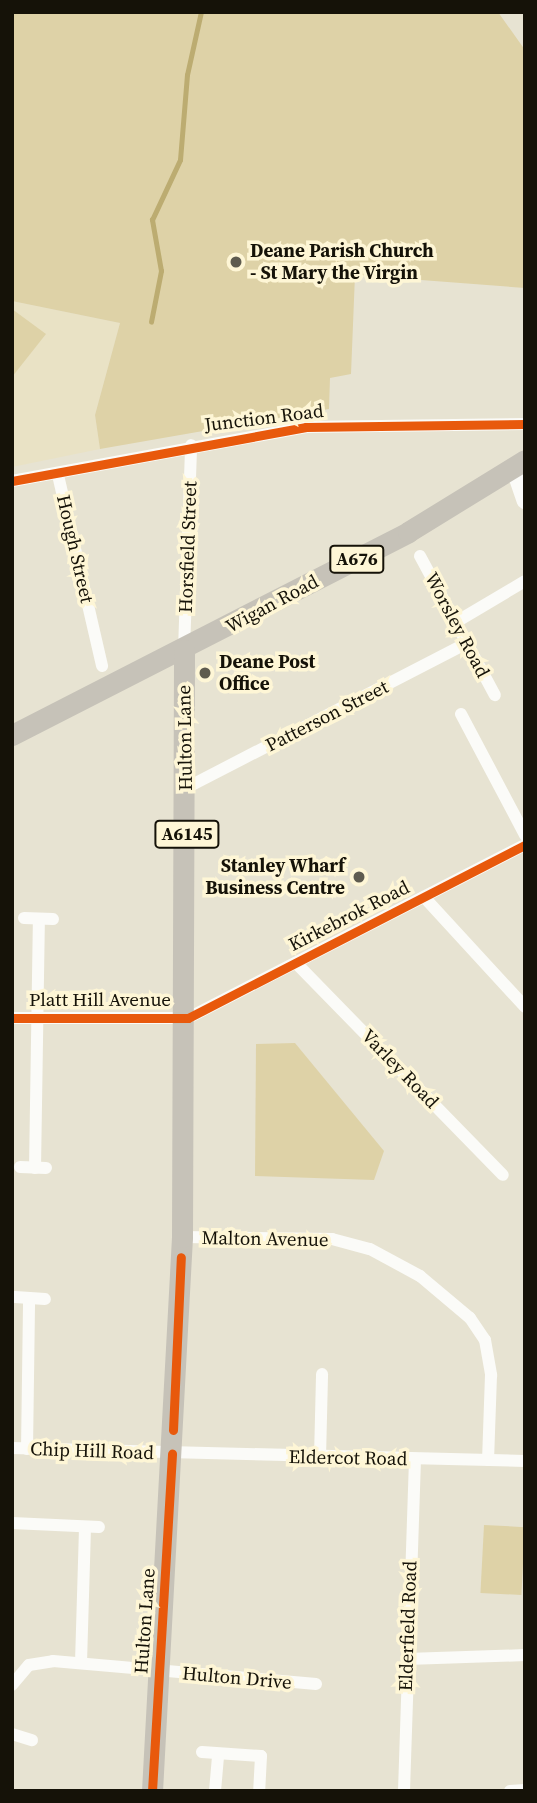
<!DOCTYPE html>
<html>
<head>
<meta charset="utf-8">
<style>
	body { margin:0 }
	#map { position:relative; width:537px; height:1803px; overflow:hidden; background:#e7e3d2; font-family:"Source Serif 4",serif }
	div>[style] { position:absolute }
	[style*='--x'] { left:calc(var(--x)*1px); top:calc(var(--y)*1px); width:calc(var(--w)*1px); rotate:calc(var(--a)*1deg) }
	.built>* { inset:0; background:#e9e2c5 }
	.green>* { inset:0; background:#ded2a7; transform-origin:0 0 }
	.stream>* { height:4.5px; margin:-2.25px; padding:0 2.25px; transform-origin:2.25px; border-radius:2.25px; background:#bcac71 }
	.minor>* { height:12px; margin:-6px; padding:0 6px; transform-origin:6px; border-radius:6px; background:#fbfbf8 }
	.tertiary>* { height:16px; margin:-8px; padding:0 8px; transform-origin:8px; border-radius:8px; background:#fbfbf8 }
	.primary>* { height:21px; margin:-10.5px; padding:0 10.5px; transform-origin:10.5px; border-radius:10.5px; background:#c6c2b8 }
	.cycleway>* { height:9px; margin:-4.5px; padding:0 4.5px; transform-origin:4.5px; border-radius:4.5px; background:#e8590c }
	.dots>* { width:19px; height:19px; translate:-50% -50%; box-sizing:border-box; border:4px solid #fef6d6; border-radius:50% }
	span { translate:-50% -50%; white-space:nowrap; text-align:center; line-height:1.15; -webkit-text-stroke:7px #fef6d6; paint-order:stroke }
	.shield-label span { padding:2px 5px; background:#fef6d6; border:2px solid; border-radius:5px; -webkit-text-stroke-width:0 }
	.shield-label { font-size:18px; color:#151208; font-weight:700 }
	.poi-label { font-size:19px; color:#151208; font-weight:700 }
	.left { translate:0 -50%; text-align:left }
	.right { translate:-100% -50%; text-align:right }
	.street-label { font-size:19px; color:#151208 }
	.frame { position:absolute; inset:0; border:14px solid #151208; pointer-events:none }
</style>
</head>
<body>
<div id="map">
	<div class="built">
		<div style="clip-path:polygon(12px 301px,120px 323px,95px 415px,100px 449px,12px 467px)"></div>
	</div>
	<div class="green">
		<div style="clip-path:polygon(12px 12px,498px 12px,525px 50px,525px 288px,355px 275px,351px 374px,330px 378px,329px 409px,100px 449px,95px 415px,120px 323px,12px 301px)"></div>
		<div style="clip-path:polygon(12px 309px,46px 334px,12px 377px)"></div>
		<div style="clip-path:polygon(295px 1043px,384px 1151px,374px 1180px,255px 1176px,256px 1044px)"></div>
		<div style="left:484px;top:1525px;width:41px;height:68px;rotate:3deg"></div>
	</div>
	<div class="stream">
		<div style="--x:151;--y:322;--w:52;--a:-78.9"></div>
		<div style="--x:161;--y:271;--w:52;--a:-100"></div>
		<div style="--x:152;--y:220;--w:66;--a:-65"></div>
		<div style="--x:180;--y:160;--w:85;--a:-85.3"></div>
		<div style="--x:187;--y:75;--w:65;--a:-77.5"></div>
	</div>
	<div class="minor">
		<div style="--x:58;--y:475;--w:196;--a:77"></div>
		<div style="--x:12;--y:481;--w:299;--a:-10.4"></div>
		<div style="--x:306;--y:427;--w:219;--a:-0.8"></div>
		<div style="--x:420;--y:556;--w:158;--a:61.7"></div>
		<div style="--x:456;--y:622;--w:80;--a:-30.7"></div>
		<div style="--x:184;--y:650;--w:205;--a:-88"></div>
		<div style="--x:461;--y:714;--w:137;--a:62.1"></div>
		<div style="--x:186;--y:788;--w:316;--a:-27.3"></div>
		<div style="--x:424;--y:897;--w:149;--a:47.4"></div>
		<div style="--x:24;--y:918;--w:29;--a:2"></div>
		<div style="--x:296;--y:963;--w:296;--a:45.7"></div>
		<div style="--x:12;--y:1018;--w:176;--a:0"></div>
		<div style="--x:188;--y:1018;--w:379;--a:-27.2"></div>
		<div style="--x:20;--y:1167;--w:26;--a:2"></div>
		<div style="--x:35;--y:1168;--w:249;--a:-89.1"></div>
		<div style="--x:182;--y:1237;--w:150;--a:0.8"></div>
		<div style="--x:332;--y:1239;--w:39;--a:15"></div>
		<div style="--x:370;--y:1249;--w:57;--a:28.4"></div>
		<div style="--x:420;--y:1276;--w:65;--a:40"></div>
		<div style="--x:470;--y:1318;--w:27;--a:56"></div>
		<div style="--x:485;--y:1340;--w:36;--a:80"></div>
		<div style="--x:491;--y:1375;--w:85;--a:92"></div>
		<div style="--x:15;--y:1297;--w:30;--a:4"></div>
		<div style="--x:12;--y:1448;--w:513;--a:1.45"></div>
		<div style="--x:27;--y:1449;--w:151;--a:-89.2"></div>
		<div style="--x:320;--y:1458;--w:84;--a:-88.6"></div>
		<div style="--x:12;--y:1523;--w:87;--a:2.6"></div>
		<div style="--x:407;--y:1659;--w:118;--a:-1.9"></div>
		<div style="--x:81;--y:1663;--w:136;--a:-88.3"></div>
		<div style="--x:12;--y:1685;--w:26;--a:-50"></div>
		<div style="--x:29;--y:1665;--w:24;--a:-9"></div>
		<div style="--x:53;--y:1661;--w:264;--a:5"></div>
		<div style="--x:12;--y:1734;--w:21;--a:17"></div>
		<div style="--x:202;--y:1752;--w:59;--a:3.9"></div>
		<div style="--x:261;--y:1756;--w:35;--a:93"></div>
		<div style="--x:215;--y:1791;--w:37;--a:-85"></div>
		<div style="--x:404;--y:1791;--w:332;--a:-88.1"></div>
		<div style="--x:510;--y:1791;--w:15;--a:-4"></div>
	</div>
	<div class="tertiary">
		<div style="--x:513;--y:467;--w:36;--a:71"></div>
	</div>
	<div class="primary">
		<div style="--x:12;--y:735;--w:445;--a:-27.1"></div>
		<div style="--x:408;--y:532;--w:137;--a:-31.6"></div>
		<div style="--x:152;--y:1791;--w:555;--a:-86.9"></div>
		<div style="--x:182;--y:1237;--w:587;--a:-89.8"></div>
	</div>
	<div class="cycleway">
		<div style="--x:12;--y:481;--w:299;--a:-10.4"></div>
		<div style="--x:306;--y:427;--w:219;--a:-0.8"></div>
		<div style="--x:12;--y:1018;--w:176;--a:0"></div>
		<div style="--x:188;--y:1018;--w:379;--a:-27.2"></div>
		<div style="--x:173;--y:1430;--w:173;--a:-87.4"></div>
		<div style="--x:152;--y:1791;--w:338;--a:-86.6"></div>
	</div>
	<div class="dots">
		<div style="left:236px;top:262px;background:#5e5b4f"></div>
		<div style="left:205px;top:673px;background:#5e5b4f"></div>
		<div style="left:359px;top:877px;background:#5e5b4f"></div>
	</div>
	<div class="shield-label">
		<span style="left:357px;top:559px">A676</span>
		<span style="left:187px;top:834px">A6145</span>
	</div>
	<div class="poi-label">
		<span class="left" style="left:250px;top:262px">Deane Parish Church<br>- St Mary the Virgin</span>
		<span class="left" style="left:219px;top:673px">Deane Post<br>Office</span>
		<span class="right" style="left:345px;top:877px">Stanley Wharf<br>Business Centre</span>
	</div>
	<div class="street-label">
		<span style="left:264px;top:418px;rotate:-7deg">Junction Road</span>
		<span style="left:188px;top:547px;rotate:-88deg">Horsfield Street</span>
		<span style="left:75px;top:549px;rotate:77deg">Hough Street</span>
		<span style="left:272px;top:604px;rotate:-28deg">Wigan Road</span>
		<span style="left:457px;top:625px;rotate:62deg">Worsley Road</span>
		<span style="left:327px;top:716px;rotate:-27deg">Patterson Street</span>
		<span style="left:185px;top:738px;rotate:-91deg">Hulton Lane</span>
		<span style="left:349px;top:916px;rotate:-27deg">Kirkebrok Road</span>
		<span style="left:100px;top:1000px">Platt Hill Avenue</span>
		<span style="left:400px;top:1069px;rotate:46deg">Varley Road</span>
		<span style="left:265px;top:1239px;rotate:1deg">Malton Avenue</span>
		<span style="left:92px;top:1451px;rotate:2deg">Chip Hill Road</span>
		<span style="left:348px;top:1458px;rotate:1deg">Eldercot Road</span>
		<span style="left:145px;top:1621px;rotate:-86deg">Hulton Lane</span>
		<span style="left:408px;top:1626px;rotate:-88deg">Elderfield Road</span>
		<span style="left:237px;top:1678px;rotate:5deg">Hulton Drive</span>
	</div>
	<div class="frame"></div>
</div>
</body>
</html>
